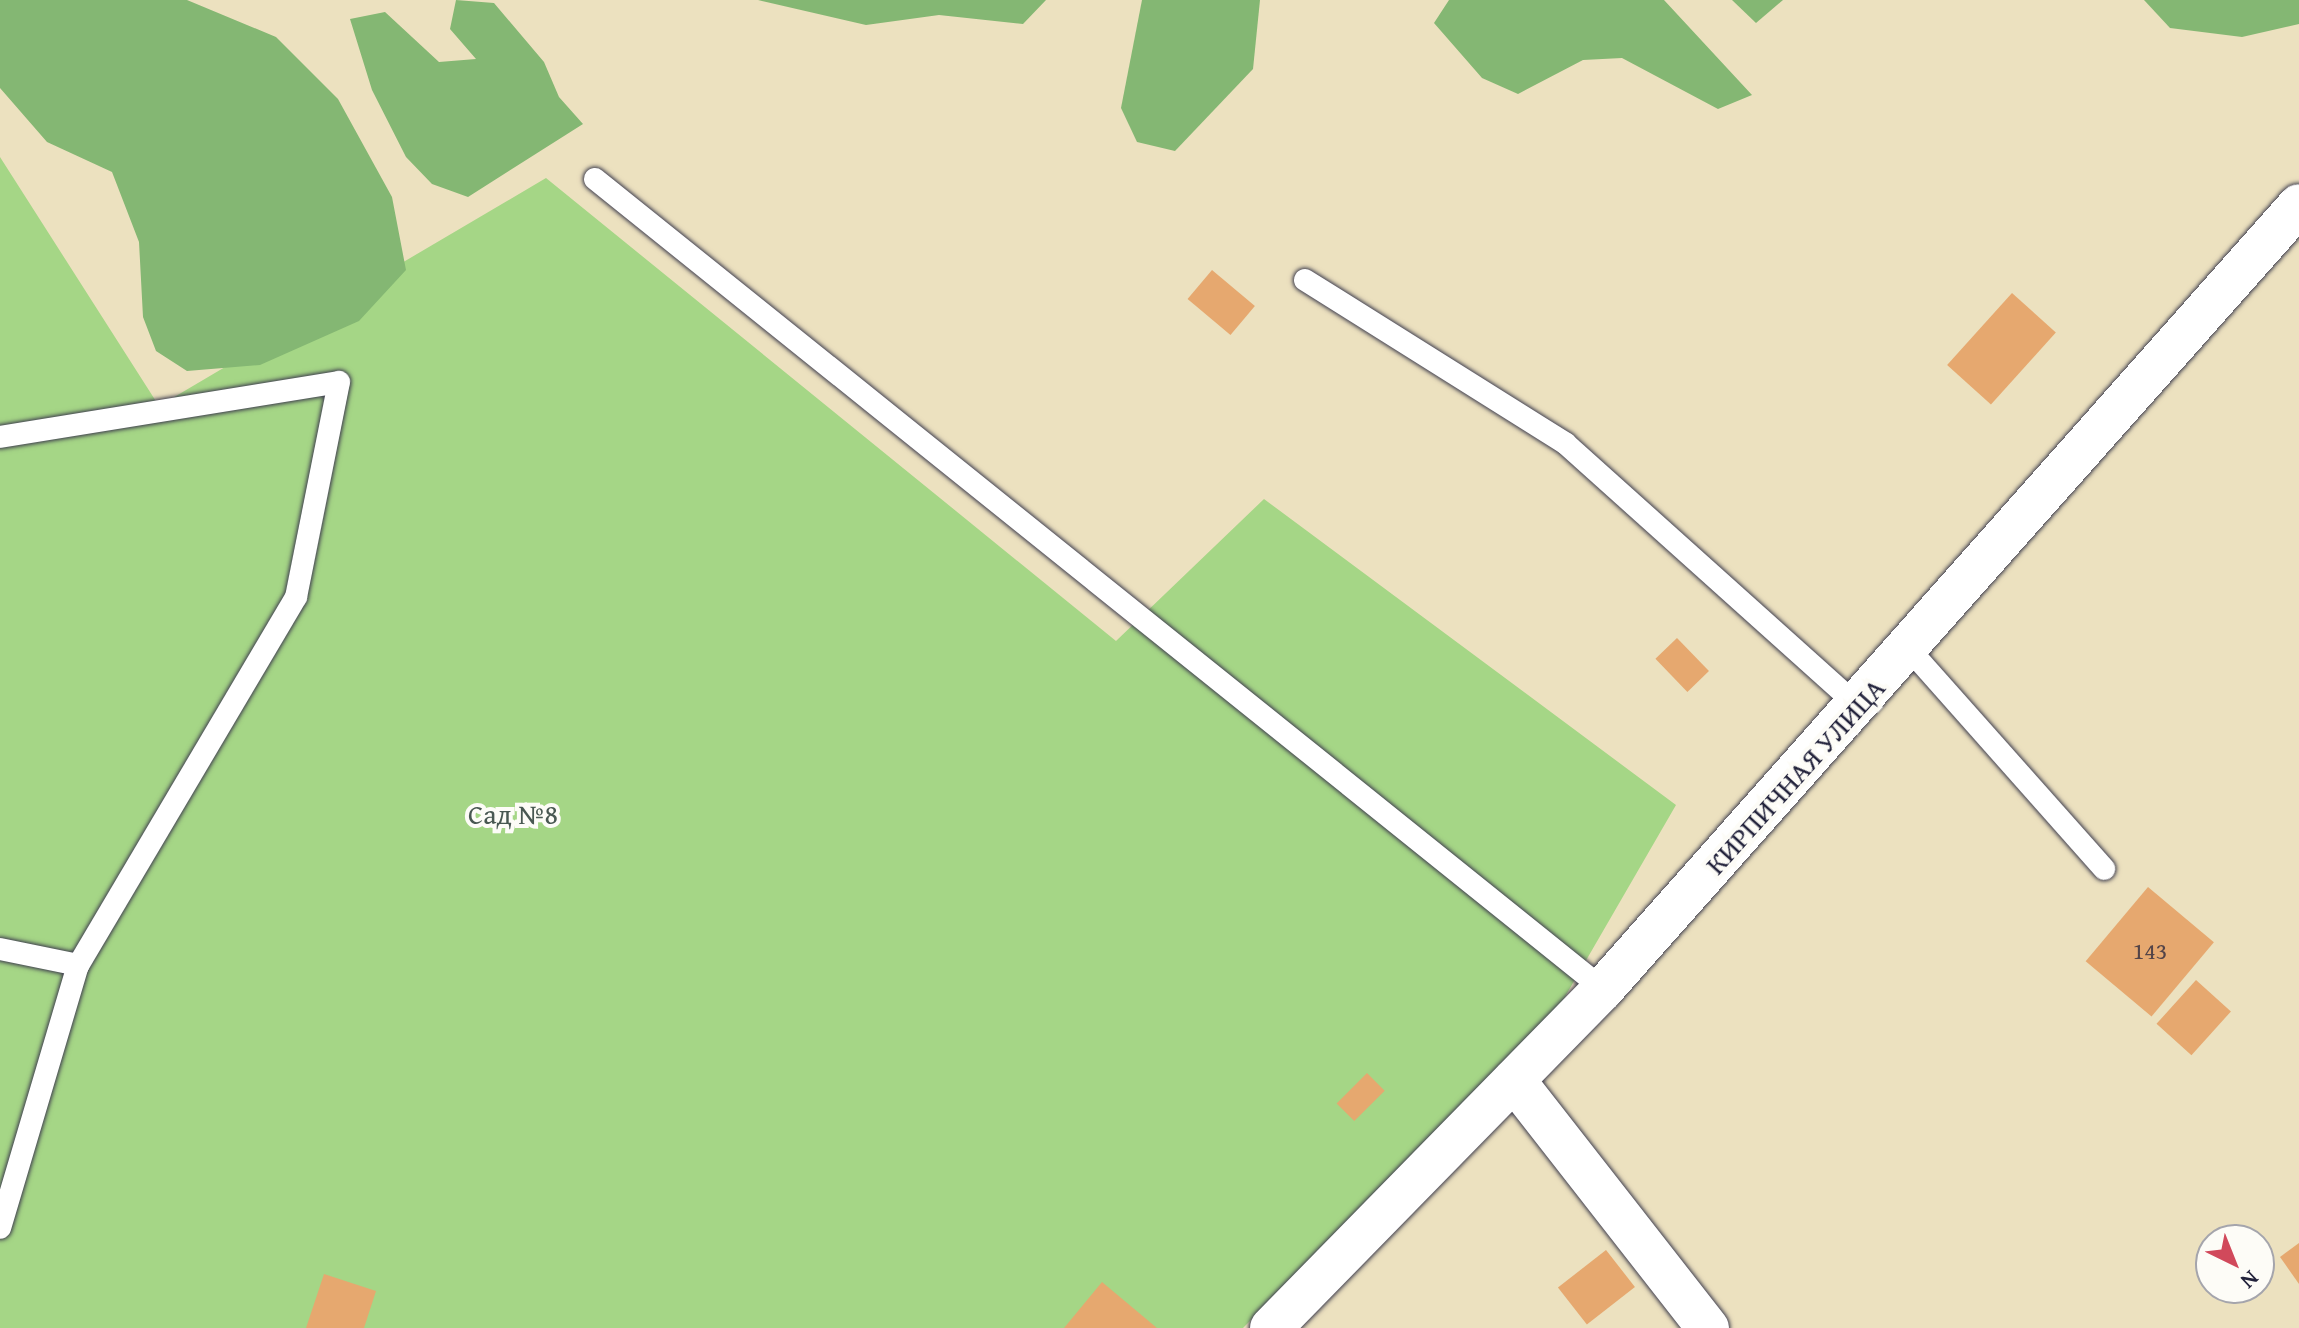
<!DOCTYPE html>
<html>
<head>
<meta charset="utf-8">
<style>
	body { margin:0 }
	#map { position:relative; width:2299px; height:1328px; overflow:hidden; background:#ece1bf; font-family:"Gentium Book Plus",serif }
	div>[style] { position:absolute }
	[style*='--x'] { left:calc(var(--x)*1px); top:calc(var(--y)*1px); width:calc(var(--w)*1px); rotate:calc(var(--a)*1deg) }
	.green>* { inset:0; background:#a5d686 }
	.forest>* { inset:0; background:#84b773 }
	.building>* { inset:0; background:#e6a86f; transform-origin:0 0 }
	.roads { filter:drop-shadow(0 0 2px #403f4f) drop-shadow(0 0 2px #403f4f) }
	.service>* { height:22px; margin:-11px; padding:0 11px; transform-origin:11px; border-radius:11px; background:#fff }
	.minor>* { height:42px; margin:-21px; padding:0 21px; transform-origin:21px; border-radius:21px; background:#fff }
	span { translate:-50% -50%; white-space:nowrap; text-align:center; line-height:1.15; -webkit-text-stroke:8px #fdfcf7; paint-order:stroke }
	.number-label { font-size:24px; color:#534448 }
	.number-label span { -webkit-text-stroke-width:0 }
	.street-label { font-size:28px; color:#22223b }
	.park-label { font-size:28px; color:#495852 }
	.north { position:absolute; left:2195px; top:1224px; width:80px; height:80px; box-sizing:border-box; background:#fdfcf7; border:2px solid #a5a5ac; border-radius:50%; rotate:137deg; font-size:22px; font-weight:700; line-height:32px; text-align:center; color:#22223b }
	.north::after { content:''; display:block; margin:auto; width:28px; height:36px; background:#d1495b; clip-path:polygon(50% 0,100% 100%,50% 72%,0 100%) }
</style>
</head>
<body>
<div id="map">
	<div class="green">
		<div style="clip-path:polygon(0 157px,159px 406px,546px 178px,1116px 641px,1264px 499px,1676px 805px,1555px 1014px,1243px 1328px,0 1328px)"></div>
	</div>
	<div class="forest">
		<div style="clip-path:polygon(0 0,187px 0,276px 37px,338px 99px,392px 197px,406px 270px,359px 321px,260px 365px,187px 371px,156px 351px,143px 317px,139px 242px,112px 172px,47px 142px,0 88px)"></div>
		<div style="clip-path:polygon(456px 0,494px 3px,544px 62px,559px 97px,583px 124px,468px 197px,432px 184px,406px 157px,372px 90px,350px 19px,385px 12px,439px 62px,476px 59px,450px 29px)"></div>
		<div style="clip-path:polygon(758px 0,1046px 0,1023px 24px,939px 15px,866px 25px)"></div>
		<div style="clip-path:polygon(1142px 0,1260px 0,1253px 69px,1175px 151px,1137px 142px,1121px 108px)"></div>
		<div style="clip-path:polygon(1449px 0,1664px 0,1752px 95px,1718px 109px,1622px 58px,1583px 60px,1518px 94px,1482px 78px,1434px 23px)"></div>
		<div style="clip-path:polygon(1732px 0,1783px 0,1756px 23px)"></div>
		<div style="clip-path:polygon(2144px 0,2299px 0,2299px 24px,2242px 37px,2170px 28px)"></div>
	</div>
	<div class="building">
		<div style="left:1212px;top:270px;width:56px;height:38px;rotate:40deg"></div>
		<div style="left:2012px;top:293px;width:59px;height:97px;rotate:42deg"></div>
		<div style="left:1677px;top:638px;width:46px;height:30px;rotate:46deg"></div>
		<div style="left:2148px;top:887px;width:86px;height:97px;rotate:40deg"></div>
		<div style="left:2196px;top:980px;width:47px;height:59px;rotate:42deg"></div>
		<div style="left:1367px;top:1073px;width:25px;height:43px;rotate:45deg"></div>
		<div style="clip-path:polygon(2299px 1243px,2299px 1284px,2280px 1257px)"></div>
		<div style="left:1606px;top:1250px;width:47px;height:61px;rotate:52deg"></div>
		<div style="clip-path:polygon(324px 1274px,376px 1291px,364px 1328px,306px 1328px)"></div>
		<div style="clip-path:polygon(1102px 1282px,1157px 1328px,1064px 1328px)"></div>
	</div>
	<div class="roads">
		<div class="service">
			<div style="--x:595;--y:179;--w:1293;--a:38.78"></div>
			<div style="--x:1305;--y:280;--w:308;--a:32.1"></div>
			<div style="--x:1566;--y:444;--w:392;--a:41.9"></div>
			<div style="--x:0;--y:437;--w:343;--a:-9.2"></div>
			<div style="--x:339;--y:382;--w:219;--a:101.3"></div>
			<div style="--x:296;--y:597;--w:428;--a:120.6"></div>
			<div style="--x:78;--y:965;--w:274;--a:106.5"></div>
			<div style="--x:1909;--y:649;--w:294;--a:48.4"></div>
			<div style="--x:0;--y:949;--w:80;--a:11.6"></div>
		</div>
		<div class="minor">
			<div style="--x:1514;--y:1080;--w:315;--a:52"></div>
			<div style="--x:1271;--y:1328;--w:474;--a:-45.6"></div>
			<div style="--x:1603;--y:989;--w:1048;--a:-48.4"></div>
		</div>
	</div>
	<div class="number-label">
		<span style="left:2150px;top:951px">143</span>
	</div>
	<div class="street-label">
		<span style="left:1795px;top:776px;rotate:-48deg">КИРПИЧНАЯ УЛИЦА</span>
	</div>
	<div class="park-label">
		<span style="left:513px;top:814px">Сад №8</span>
	</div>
	<div class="north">N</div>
</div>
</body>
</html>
